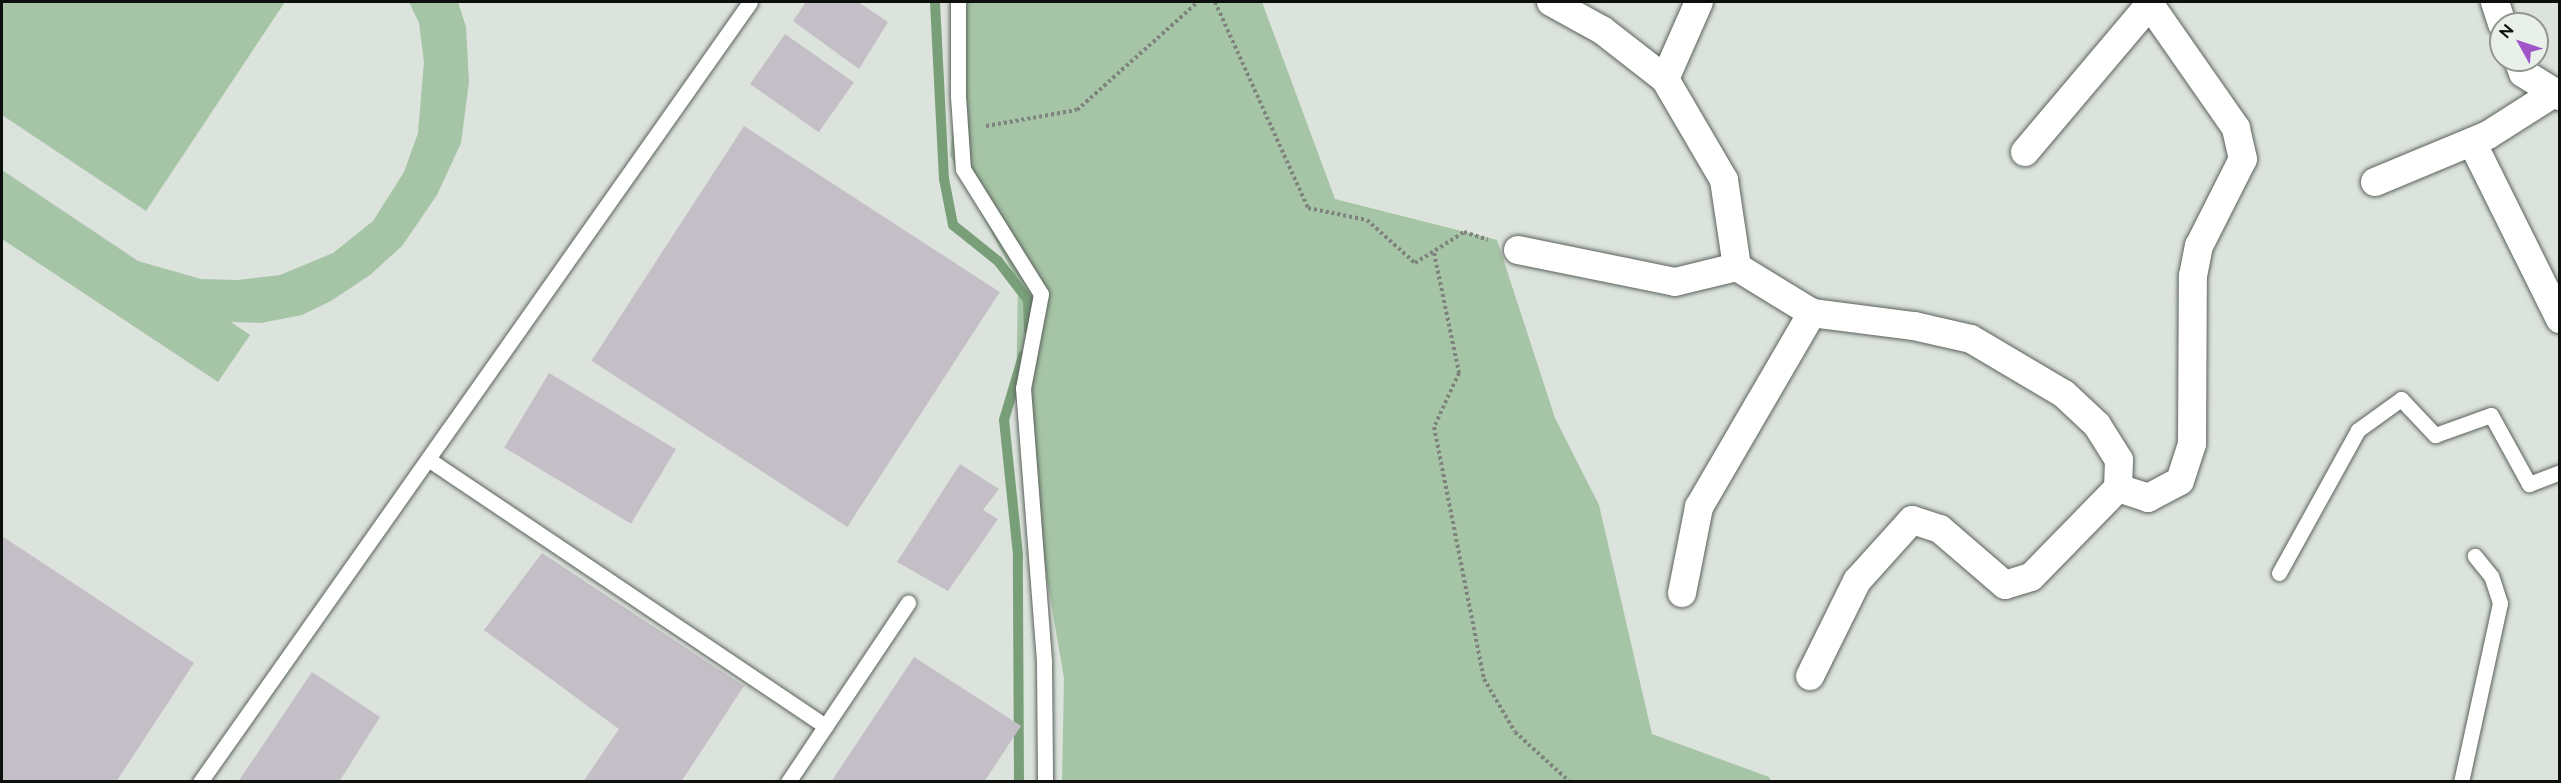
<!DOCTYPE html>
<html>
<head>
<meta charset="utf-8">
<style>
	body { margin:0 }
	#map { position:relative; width:2561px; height:783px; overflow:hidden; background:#dce3dc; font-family:Raleway,sans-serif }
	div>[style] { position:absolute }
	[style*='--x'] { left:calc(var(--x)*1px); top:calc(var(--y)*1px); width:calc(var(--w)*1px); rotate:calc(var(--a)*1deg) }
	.green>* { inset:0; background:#a6c4a6 }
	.stream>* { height:10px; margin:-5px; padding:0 5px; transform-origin:5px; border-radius:5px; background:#799f79 }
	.building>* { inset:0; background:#c4bfc7; transform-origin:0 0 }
	.path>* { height:4px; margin-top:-2px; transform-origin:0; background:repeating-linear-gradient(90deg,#7e837e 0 3px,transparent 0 6px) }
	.roads { filter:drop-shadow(0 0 2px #5b615b) drop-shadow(0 0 2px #5b615b) }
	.service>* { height:15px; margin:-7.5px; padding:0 7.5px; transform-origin:7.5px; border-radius:7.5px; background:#fff }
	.minor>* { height:28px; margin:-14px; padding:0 14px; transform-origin:14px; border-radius:14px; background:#fff }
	span { translate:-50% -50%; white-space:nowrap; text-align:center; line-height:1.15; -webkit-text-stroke:5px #e9f0e9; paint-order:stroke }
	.frame { position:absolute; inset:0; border:3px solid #0d0f0d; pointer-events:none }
	.north { position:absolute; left:2489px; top:12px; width:60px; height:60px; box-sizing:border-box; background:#e9f0e9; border:2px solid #919691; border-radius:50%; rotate:310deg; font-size:16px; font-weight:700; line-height:24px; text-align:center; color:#0d0f0d }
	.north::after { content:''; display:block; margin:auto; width:21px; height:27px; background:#a056c9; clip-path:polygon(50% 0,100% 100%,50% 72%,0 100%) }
</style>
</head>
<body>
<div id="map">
	<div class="green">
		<div style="clip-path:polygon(2px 2px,285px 2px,146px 211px,2px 115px)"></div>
		<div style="clip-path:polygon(409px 2px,458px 2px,466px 27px,469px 82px,461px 143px,437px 195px,402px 246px,370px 275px,331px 301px,302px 315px,261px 323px,231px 322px,250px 335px,218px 382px,2px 239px,2px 170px,138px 261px,201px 279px,238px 280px,280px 275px,333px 253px,373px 221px,404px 172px,418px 133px,424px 62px,419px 23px)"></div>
		<div style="clip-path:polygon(967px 2px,1262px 2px,1335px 199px,1497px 240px,1555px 418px,1599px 505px,1652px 734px,1769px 777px,1771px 781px,1062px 781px,1064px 678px,1016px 400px,1018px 282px,950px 155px)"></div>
	</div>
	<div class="stream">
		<div style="--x:935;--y:2;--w:177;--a:87.1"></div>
		<div style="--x:944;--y:179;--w:47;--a:78.9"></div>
		<div style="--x:953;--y:225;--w:58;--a:38.7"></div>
		<div style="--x:998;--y:261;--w:49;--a:52.4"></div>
		<div style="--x:1028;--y:300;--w:30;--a:88"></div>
		<div style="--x:1019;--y:782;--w:227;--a:-90.3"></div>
		<div style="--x:1018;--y:555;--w:136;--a:-95.9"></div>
		<div style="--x:1004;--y:420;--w:67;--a:-73.5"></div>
	</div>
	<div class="building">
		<div style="clip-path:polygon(806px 2px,858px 2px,888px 22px,859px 69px,793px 21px)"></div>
		<div style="left:785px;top:34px;width:84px;height:61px;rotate:35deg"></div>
		<div style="left:744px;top:126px;width:305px;height:280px;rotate:33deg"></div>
		<div style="left:549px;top:373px;width:148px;height:87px;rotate:31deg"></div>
		<div style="clip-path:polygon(960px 464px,999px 489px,983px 510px,998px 519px,948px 591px,897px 562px)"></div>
		<div style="clip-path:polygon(2px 536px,194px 663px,116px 782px,2px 782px)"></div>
		<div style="clip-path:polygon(542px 553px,744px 686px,681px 782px,583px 782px,619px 729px,484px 630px)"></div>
		<div style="clip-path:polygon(914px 657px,1021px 726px,984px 782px,831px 782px)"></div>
		<div style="clip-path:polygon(312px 672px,380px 717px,339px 782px,238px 782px)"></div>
	</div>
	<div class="path">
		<div style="--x:1215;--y:2;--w:226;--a:65.7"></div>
		<div style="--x:1308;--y:208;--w:60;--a:11.5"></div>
		<div style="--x:1367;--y:220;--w:64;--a:41.9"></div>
		<div style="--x:1415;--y:263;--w:58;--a:-32.3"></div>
		<div style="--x:1464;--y:232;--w:25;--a:18"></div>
		<div style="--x:986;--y:126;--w:92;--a:-10"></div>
		<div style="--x:1077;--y:110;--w:162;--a:-41.8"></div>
		<div style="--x:1434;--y:253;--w:123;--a:78.2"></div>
		<div style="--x:1459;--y:373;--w:60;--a:114.8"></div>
		<div style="--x:1434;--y:427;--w:257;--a:78.8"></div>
		<div style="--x:1484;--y:679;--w:61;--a:59.7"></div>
		<div style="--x:1515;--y:732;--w:74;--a:42.3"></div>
	</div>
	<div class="roads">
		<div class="service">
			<div style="--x:958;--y:2;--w:94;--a:90"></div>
			<div style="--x:958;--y:96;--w:73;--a:86.1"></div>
			<div style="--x:963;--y:169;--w:147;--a:58"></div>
			<div style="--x:1041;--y:294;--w:96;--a:100.8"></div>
			<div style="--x:1023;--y:388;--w:275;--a:85.6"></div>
			<div style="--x:1044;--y:662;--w:120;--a:89.5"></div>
			<div style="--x:428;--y:459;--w:479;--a:33.9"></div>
			<div style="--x:2279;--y:573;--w:163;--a:-61.1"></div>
			<div style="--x:2358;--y:430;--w:53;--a:-35.8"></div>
			<div style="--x:2401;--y:399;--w:50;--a:46.6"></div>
			<div style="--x:2435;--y:435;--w:59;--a:-19.7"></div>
			<div style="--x:2491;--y:415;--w:79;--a:61.2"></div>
			<div style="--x:2529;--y:484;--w:33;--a:-21"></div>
			<div style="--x:200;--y:782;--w:954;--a:-54.81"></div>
			<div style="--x:788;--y:782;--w:216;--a:-56.2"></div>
			<div style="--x:2461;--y:782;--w:183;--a:-77.7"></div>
			<div style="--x:2500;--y:603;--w:28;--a:-108"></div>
			<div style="--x:2491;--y:576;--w:26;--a:-129"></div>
		</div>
		<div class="minor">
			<div style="--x:1551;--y:2;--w:58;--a:28.8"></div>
			<div style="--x:1602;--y:30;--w:80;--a:37.9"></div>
			<div style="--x:1665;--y:79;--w:117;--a:59.7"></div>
			<div style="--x:1724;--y:180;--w:88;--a:81.5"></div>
			<div style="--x:2495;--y:2;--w:23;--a:72"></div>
			<div style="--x:2518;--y:60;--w:14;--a:69"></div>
			<div style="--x:2523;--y:73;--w:44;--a:31.9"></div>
			<div style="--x:1665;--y:79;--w:84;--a:-66.2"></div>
			<div style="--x:2472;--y:142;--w:198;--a:63.6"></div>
			<div style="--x:2025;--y:152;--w:194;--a:-49.8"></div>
			<div style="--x:2375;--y:182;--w:122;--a:-22.6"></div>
			<div style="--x:2488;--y:135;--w:78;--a:-32.5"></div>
			<div style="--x:1518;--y:250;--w:160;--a:11.5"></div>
			<div style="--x:1675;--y:282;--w:64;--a:-13.6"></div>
			<div style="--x:1737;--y:267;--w:88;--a:31.5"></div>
			<div style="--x:1812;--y:313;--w:103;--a:7.3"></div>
			<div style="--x:1914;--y:326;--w:58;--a:12.8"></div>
			<div style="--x:1971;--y:339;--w:108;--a:30.6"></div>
			<div style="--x:2064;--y:394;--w:45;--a:43.2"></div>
			<div style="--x:2097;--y:425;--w:41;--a:57.8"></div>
			<div style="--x:2119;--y:460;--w:28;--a:92"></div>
			<div style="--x:2118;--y:488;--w:124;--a:134.3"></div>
			<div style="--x:2031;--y:577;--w:27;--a:163"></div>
			<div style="--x:2005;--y:585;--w:86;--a:-139.3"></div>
			<div style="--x:1940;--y:529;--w:29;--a:-162"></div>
			<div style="--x:1912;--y:520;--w:82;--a:132"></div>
			<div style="--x:1857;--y:581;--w:106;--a:116.3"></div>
			<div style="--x:2118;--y:488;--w:32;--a:18"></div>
			<div style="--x:2148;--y:498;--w:36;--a:-28"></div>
			<div style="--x:2180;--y:481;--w:39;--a:-72"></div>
			<div style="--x:2192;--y:444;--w:168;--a:-89.7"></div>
			<div style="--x:2193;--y:276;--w:31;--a:-79"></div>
			<div style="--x:2199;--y:246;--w:97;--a:-63.2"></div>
			<div style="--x:2243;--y:159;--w:32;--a:-103"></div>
			<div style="--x:2236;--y:128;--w:154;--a:-124.9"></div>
			<div style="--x:1682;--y:593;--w:88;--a:-78.8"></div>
			<div style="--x:1699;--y:507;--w:225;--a:-59.8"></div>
		</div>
	</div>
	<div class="frame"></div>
	<div class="north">N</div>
</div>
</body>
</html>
